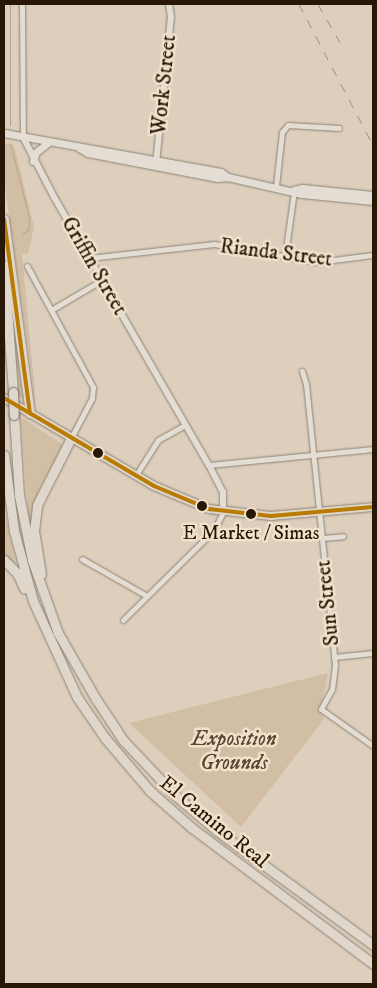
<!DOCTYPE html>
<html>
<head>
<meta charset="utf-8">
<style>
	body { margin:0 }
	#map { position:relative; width:377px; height:988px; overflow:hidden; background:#ddcfbc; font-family:"IM FELL DW Pica",serif }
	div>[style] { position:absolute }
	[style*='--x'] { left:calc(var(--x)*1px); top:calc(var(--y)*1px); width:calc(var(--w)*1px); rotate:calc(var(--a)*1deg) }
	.green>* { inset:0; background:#d2bea5 }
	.stream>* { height:1px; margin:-0.5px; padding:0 0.5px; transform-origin:0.5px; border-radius:0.5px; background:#b8a48b }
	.roads { filter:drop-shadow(0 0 1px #8d8376) drop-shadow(0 0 1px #8d8376) }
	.minor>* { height:5px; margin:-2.5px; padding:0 2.5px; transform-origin:2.5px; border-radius:2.5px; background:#e4ddd3 }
	.tertiary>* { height:6px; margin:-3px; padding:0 3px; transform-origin:3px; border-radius:3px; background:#e4ddd3 }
	.secondary>* { height:7px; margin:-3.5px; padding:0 3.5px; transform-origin:3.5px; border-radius:3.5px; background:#e4ddd3 }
	.primary>* { height:8px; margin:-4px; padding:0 4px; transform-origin:4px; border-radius:4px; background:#dfd7cc }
	.motorway>* { height:9px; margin:-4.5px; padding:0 4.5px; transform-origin:4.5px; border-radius:4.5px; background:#dfd7cc }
	.rail>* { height:1px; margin-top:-0.5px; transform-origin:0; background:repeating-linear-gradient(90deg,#a09990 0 9px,transparent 0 18px) }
	.bridges { filter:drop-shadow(0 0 1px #736a5e) drop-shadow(0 0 1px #736a5e) }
	.motorway-bridge>* { height:9px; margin:-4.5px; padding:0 4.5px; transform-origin:4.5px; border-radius:4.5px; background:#dfd7cc }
	.bus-1>* { height:4px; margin:-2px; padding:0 2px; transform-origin:2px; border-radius:2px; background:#b97b02 }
	.dots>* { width:14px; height:14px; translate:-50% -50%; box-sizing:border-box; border:2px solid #f1e1cb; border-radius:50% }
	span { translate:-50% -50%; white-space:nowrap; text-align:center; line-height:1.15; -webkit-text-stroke:5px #f1e1cb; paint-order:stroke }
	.bus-label { font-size:20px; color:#281606 }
	.street-label { font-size:21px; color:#281606 }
	.park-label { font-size:21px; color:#584430; font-style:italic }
	.frame { position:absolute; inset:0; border:5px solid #281606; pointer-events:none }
</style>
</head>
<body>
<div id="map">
	<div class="green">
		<div style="clip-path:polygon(4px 143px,14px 145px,34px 227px,28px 254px,22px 254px,36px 405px,4px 179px)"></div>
		<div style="clip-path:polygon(10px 299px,25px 400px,19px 397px)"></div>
		<div style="clip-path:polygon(21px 417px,63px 445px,38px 492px,29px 531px)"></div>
		<div style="clip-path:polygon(4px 509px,15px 560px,14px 565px,4px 558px)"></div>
		<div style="clip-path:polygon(328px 673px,321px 709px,324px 719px,241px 827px,129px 723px)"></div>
	</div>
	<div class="stream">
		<div style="--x:10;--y:125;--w:121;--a:-90"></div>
		<div style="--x:10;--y:143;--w:76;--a:75.6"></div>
		<div style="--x:29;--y:217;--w:13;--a:94"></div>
		<div style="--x:28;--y:230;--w:7;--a:146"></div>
	</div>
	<div class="roads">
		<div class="minor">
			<div style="--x:22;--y:4;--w:133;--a:89.6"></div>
			<div style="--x:276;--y:186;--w:54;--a:-83.7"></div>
			<div style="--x:282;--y:132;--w:9;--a:-49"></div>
			<div style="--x:288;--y:125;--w:51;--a:3.4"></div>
			<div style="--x:290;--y:257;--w:16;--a:-101"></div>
			<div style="--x:287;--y:241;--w:50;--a:-82"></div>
			<div style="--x:89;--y:258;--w:126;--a:-6.4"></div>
			<div style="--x:214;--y:244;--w:105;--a:9.9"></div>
			<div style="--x:317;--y:262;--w:56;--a:-7.1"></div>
			<div style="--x:27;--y:266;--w:138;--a:61.4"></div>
			<div style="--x:93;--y:387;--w:11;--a:95"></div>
			<div style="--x:92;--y:398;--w:45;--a:117.7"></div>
			<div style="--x:51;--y:310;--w:59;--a:-30.5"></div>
			<div style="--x:302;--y:371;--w:14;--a:73"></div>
			<div style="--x:306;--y:384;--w:282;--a:84.1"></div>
			<div style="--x:335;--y:665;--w:24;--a:97"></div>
			<div style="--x:332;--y:689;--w:23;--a:119"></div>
			<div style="--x:321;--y:709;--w:64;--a:35.4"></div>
			<div style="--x:209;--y:465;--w:165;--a:-5.6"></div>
			<div style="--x:136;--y:475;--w:41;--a:-57.8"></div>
			<div style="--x:158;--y:440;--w:31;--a:-29"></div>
			<div style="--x:322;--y:538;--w:21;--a:-5"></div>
			<div style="--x:82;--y:559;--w:73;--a:29.7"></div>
			<div style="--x:123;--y:620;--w:128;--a:-44.7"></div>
			<div style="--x:214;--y:530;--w:20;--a:-63"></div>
			<div style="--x:334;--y:657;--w:39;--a:-6"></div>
		</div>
		<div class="tertiary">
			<div style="--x:23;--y:137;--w:68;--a:62.7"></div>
			<div style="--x:54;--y:197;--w:310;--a:60"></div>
			<div style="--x:209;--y:465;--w:30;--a:63"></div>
			<div style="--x:223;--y:492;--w:20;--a:90"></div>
			<div style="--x:156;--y:164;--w:148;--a:-84.2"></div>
			<div style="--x:171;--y:17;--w:13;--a:-99"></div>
		</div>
		<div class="secondary">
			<div style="--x:4;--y:133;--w:220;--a:10.2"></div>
			<div style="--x:221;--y:172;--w:9;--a:36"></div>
			<div style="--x:79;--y:148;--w:10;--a:29"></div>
			<div style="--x:88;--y:153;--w:132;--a:10.9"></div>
			<div style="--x:218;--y:178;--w:10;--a:-6"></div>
			<div style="--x:228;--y:177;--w:76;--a:12.9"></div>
			<div style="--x:302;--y:194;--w:71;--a:5.6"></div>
			<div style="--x:33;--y:161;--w:9;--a:-72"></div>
			<div style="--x:36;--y:152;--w:16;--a:-38"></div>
			<div style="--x:294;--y:190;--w:8;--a:-14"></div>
			<div style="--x:302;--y:188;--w:71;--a:5.6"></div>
		</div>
		<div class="primary">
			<div style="--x:4;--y:398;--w:174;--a:30.4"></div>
			<div style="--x:154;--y:486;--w:60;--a:22.7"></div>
			<div style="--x:209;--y:509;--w:62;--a:6.4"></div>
			<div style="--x:271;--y:516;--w:102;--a:-5"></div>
		</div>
		<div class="motorway">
			<div style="--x:4;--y:219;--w:196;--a:82.4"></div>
			<div style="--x:4;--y:266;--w:126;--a:85.9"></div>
			<div style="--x:14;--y:415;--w:80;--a:86.4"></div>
			<div style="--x:19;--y:495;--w:66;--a:78.7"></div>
			<div style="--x:32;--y:560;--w:77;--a:70.4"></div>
			<div style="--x:58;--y:633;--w:76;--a:60.1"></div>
			<div style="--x:96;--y:699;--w:49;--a:56.6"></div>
			<div style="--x:123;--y:740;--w:76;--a:46.6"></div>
			<div style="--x:175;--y:795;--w:54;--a:40.5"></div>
			<div style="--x:216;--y:830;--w:195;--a:36.2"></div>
			<div style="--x:4;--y:455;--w:77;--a:82.5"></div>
			<div style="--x:14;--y:531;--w:73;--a:74.8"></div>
			<div style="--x:33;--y:601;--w:106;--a:65.4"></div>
			<div style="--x:77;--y:697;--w:50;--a:55.7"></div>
			<div style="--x:105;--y:738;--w:70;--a:49.7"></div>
			<div style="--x:150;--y:791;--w:56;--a:41.4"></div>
			<div style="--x:192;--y:828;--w:226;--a:36.9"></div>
			<div style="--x:4;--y:560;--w:18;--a:45"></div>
			<div style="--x:17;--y:573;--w:17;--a:65"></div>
			<div style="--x:41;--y:574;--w:44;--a:-99.2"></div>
			<div style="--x:34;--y:531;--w:26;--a:-83"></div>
			<div style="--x:37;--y:505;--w:75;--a:-63.1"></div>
		</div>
	</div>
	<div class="rail">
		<div style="--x:299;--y:4;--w:159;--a:62.3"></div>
		<div style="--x:318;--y:4;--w:52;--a:60"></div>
	</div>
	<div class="bridges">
		<div class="motorway-bridge">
			<div style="--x:13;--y:392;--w:23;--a:88"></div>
		</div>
	</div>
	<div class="bus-1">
		<div style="--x:4;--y:219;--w:196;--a:82.4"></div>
		<div style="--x:4;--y:398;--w:174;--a:30.4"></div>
		<div style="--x:154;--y:486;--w:60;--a:22.7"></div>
		<div style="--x:209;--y:509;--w:62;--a:6.4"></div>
		<div style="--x:271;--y:516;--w:102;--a:-5"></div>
	</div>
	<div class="dots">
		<div style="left:98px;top:453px;background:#281606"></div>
		<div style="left:202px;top:506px;background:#281606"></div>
		<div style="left:251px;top:514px;background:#281606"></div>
	</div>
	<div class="bus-label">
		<span style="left:251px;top:533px">E Market / Simas</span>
	</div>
	<div class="street-label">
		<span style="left:164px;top:85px;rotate:-84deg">Work Street</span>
		<span style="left:276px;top:253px;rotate:7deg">Rianda Street</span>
		<span style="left:94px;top:266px;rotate:60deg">Griffin Street</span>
		<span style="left:328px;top:603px;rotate:-96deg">Sun Street</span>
		<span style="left:214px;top:822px;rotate:39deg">El Camino Real</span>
	</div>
	<div class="park-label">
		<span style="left:234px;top:751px">Exposition<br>Grounds</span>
	</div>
	<div class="frame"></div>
</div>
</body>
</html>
